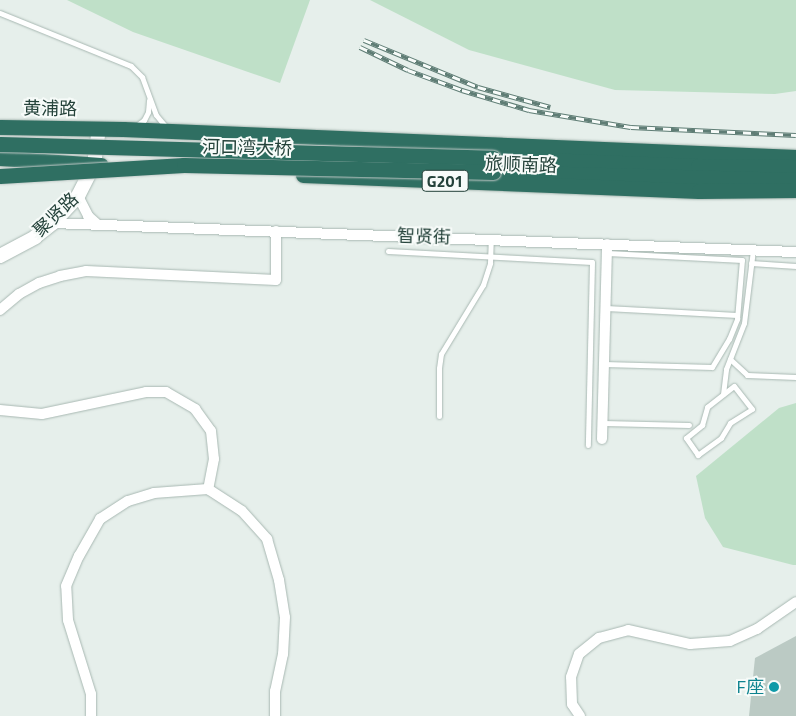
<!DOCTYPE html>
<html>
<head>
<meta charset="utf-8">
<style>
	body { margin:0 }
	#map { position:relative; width:796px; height:716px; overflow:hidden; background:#e6efeb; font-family:"Titillium Web","Noto Sans SC",sans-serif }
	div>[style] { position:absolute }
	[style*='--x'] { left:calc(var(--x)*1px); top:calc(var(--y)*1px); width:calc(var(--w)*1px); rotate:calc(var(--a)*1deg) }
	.green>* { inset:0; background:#bfe0c8 }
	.building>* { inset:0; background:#bbcac4 }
	.roads { filter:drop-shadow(0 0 1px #a8b8b2) drop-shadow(0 0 1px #a8b8b2) }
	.lane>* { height:5px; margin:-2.5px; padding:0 2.5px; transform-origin:2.5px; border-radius:2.5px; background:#fff }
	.street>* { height:10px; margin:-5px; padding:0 5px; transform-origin:5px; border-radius:5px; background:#fff }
	.secondary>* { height:14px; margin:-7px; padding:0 7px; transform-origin:7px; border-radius:7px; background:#fff }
	.highway>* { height:15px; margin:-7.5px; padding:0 7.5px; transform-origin:7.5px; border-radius:7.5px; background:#2f6f62 }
	.rail>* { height:4.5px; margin-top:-2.25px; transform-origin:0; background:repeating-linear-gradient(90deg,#f7fbf9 0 8px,#5f7d75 0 16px); box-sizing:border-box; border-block:1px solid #5f7d75 }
	.bridges { filter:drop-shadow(0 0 1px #c2cac8) drop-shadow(0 0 1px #c2cac8) }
	.highway-bridge>* { height:15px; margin:-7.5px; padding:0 7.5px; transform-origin:7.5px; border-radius:7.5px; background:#2f6f62 }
	.dots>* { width:14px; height:14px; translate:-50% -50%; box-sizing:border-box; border:2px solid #f7fbf9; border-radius:50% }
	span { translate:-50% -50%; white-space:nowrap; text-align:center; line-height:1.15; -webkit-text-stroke:4px #f7fbf9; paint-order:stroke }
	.shield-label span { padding:1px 4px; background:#f7fbf9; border:1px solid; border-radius:4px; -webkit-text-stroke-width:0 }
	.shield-label { font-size:16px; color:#24423a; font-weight:700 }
	.street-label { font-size:18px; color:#24423a }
	.culture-label { font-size:18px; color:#0d838f }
	.right { translate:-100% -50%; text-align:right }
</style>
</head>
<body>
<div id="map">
	<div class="green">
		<div style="clip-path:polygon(67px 0,310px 0,280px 83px,133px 32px)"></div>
		<div style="clip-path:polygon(370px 0,796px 0,796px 91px,775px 94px,615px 90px,469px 50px)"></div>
		<div style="clip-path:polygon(796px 403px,796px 565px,793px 565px,723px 547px,705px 518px,696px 476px,779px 408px)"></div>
	</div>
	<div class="building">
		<div style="clip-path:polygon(796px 636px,796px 716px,749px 716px,755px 658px)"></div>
	</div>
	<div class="roads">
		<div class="lane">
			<div style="--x:0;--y:13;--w:141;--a:22"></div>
			<div style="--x:131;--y:66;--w:16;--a:45"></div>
			<div style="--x:142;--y:77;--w:40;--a:69.8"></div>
			<div style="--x:156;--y:115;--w:17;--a:50"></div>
			<div style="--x:136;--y:126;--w:10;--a:-37"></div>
			<div style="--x:144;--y:120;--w:9;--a:-63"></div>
			<div style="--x:148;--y:112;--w:12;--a:-85"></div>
			<div style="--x:388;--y:251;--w:204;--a:3.1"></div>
			<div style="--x:592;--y:262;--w:183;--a:91.3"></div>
			<div style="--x:751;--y:263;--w:45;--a:3.8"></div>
			<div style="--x:606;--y:308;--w:131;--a:3.1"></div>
			<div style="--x:730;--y:359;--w:23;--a:43"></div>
			<div style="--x:747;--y:375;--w:49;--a:2.3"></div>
			<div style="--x:604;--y:364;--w:108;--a:1.6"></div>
			<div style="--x:712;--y:367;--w:33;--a:-59"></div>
			<div style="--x:729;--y:339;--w:22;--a:-68"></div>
			<div style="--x:737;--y:319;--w:59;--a:-85.2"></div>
			<div style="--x:742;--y:260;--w:135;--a:-177"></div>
			<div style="--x:734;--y:386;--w:29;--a:52"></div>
			<div style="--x:752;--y:409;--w:26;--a:148"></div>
			<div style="--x:730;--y:423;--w:17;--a:121"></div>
			<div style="--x:721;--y:438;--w:29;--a:144"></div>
			<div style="--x:698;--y:455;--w:21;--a:-125"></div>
			<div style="--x:686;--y:438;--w:21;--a:-39"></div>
			<div style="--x:702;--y:425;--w:19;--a:-74"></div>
			<div style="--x:707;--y:407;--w:34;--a:-38"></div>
			<div style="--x:723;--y:394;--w:25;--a:-83"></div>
			<div style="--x:726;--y:369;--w:49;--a:-68.6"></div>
			<div style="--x:744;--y:323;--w:74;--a:-83"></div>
			<div style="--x:439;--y:416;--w:48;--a:-90"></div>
			<div style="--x:439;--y:368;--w:14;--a:-82"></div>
			<div style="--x:441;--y:354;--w:81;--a:-58.7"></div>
			<div style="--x:483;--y:285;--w:23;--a:-72"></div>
			<div style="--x:490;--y:263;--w:23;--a:-88"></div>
			<div style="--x:603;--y:423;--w:86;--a:1.3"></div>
		</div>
		<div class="street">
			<div style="--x:78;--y:196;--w:22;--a:63"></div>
			<div style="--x:88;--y:216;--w:12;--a:42"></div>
			<div style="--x:53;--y:223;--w:744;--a:2.24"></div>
			<div style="--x:0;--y:310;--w:25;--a:-40"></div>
			<div style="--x:19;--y:294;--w:23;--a:-29"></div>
			<div style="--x:39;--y:283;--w:22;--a:-18"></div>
			<div style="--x:60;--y:276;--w:26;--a:-11"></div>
			<div style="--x:86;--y:271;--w:190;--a:2.7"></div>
			<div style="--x:276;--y:280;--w:49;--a:-90"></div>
			<div style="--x:0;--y:410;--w:42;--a:5.4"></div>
			<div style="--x:42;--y:414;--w:106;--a:-11.9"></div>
			<div style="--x:146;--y:392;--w:20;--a:0"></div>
			<div style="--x:166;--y:392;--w:34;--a:30"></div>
			<div style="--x:195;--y:409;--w:27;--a:54"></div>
			<div style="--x:211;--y:431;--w:28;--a:84"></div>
			<div style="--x:214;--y:459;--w:31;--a:101"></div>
			<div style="--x:602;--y:439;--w:195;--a:-88.5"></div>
			<div style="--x:91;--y:716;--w:22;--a:-90"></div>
			<div style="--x:91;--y:694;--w:77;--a:-107.3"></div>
			<div style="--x:68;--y:620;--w:34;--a:-93"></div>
			<div style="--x:66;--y:586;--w:33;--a:-67"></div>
			<div style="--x:79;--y:556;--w:43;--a:-60.4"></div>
			<div style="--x:100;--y:519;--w:33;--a:-33"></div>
			<div style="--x:128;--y:501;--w:27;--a:-17"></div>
			<div style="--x:154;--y:493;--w:54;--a:-4.2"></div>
			<div style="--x:208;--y:489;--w:40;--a:32.9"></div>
			<div style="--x:242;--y:511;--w:38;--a:48"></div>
			<div style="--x:267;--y:539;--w:43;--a:73.7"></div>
			<div style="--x:279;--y:580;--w:37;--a:81"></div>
			<div style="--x:285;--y:617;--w:37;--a:93"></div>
			<div style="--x:283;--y:654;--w:38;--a:102"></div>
			<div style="--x:275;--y:691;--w:25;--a:90"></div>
			<div style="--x:580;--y:716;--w:14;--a:-124"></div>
			<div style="--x:572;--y:704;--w:27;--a:-92"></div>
			<div style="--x:571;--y:677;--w:24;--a:-71"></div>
			<div style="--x:579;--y:654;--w:26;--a:-39"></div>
			<div style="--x:599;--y:638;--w:30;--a:-15"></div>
			<div style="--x:628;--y:630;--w:64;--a:12.7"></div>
			<div style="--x:690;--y:644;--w:40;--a:-4.3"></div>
			<div style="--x:730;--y:641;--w:30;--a:-24"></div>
			<div style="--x:757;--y:629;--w:47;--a:-34.7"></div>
		</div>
		<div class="secondary">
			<div style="--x:0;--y:256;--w:40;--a:-28"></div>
			<div style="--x:35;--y:237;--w:23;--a:-38"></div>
			<div style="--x:53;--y:223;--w:37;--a:-47"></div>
			<div style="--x:78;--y:196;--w:36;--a:-63"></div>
			<div style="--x:94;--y:164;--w:35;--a:-82"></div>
		</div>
		<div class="highway">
			<div style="--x:0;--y:127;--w:123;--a:0.9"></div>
			<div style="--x:123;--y:129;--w:674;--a:2.38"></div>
			<div style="--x:0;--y:158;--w:101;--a:4"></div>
			<div style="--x:493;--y:158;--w:205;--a:2.2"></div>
			<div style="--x:698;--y:166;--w:94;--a:0.6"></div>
			<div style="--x:493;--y:172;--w:303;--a:1.5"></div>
			<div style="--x:303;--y:175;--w:396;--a:2.3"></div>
			<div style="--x:699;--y:191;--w:97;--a:-0.6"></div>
		</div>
	</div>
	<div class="rail">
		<div style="--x:364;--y:40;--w:123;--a:22.4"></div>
		<div style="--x:478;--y:87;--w:75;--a:15.5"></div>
		<div style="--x:360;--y:47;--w:53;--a:25.6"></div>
		<div style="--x:408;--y:70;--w:58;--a:20.3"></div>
		<div style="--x:462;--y:90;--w:70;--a:16.6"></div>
		<div style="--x:529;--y:110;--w:103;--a:9.5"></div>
		<div style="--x:631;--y:127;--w:165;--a:2.8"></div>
	</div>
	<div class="bridges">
		<div class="highway-bridge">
			<div style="--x:0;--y:144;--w:493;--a:1.6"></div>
			<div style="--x:0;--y:176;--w:184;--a:-3.4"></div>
			<div style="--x:184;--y:165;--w:309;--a:1.3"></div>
		</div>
	</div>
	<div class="dots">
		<div style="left:774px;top:687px;background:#0f9aa8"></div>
	</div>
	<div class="shield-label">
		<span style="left:445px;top:181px">G201</span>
	</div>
	<div class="street-label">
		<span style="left:50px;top:109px;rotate:1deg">黄浦路</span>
		<span style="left:247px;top:148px;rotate:1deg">河口湾大桥</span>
		<span style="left:521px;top:165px;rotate:2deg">旅顺南路</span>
		<span style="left:56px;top:215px;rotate:-44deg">聚贤路</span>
		<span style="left:424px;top:237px;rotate:2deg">智贤街</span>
	</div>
	<div class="culture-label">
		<span class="right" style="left:764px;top:687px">F座</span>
	</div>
</div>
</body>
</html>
